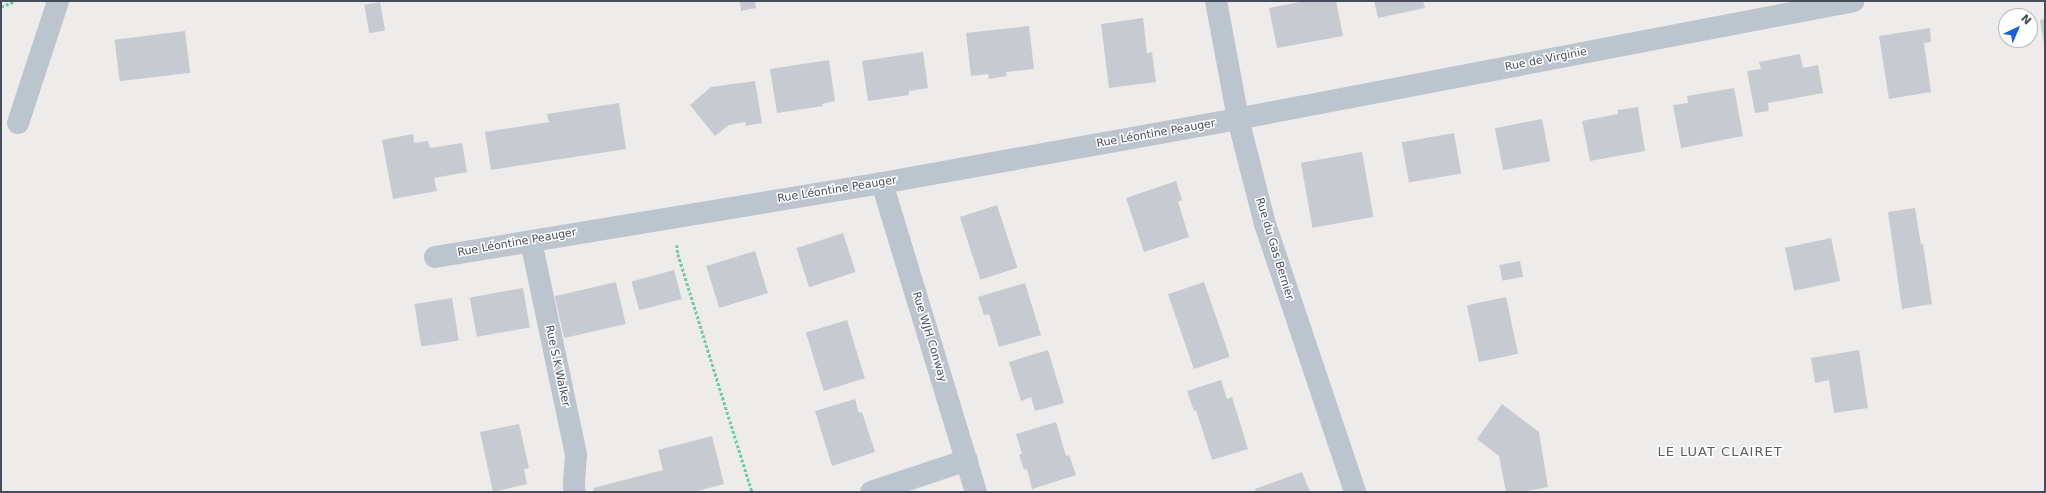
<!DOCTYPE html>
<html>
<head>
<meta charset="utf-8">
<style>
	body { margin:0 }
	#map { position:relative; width:2046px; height:493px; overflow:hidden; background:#eeebeb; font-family:"DejaVu Sans",sans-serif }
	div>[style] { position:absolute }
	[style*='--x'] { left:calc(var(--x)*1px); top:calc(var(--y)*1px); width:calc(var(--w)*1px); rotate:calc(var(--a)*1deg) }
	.building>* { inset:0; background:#c8cad1; transform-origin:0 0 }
	.path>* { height:2.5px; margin-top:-1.25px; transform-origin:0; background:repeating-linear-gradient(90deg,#70cca6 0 3px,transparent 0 5px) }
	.minor>* { height:22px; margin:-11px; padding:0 11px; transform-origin:11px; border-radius:11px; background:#bcc4ce }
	span { translate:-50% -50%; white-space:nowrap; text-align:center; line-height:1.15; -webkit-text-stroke:3px #fff; paint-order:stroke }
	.street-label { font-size:11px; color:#444d59 }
	.quarter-label { font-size:13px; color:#585b60; letter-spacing:1px }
	.frame { position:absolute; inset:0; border:2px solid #444d59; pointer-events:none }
	.north { position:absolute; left:1998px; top:8px; width:40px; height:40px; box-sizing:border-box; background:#fff; border:1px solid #b4b8bd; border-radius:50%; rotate:44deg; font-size:11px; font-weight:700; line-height:16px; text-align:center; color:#444d59 }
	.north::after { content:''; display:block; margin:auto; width:14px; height:18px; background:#175ddd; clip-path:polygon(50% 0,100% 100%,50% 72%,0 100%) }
</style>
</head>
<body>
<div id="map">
	<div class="building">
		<div style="clip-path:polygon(740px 1px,755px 1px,756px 8px,741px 11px)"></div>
		<div style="clip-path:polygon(1305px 1px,1336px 1px,1343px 36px,1277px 48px,1269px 8px)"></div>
		<div style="clip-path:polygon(1374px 1px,1423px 1px,1425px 8px,1378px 18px)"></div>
		<div style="left:380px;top:2px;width:29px;height:16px;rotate:80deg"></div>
		<div style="clip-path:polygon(1143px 18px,1147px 53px,1152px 52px,1156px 82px,1109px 88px,1101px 24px)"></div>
		<div style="clip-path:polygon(2045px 19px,2045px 45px,2044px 45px,2040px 20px)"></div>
		<div style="clip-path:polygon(1029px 26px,1034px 69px,1006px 72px,1007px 76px,989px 79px,988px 74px,971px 76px,966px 33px)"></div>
		<div style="clip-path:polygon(1930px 28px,1931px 42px,1924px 43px,1931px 92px,1889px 99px,1879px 36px)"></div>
		<div style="left:185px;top:31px;width:42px;height:71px;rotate:83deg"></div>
		<div style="clip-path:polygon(923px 52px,928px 88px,909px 91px,909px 95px,868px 101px,862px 61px)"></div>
		<div style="clip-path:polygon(1800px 54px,1803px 68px,1818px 65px,1823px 93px,1768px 103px,1769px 111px,1755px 113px,1747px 71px,1761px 69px,1759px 62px)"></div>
		<div style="clip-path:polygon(829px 60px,835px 101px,822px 104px,823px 106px,777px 113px,770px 69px)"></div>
		<div style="clip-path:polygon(755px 81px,762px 123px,746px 126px,745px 122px,729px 125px,715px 136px,690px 105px,711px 87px)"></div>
		<div style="clip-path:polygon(1734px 88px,1743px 136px,1681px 148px,1673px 105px,1688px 103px,1687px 96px)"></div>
		<div style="clip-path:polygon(619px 103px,626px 149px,491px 170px,485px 132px,549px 122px,547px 114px)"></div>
		<div style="clip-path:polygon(1638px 107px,1645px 151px,1590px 161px,1582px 121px,1618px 114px,1618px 110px)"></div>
		<div style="left:1542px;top:119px;width:43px;height:48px;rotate:79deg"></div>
		<div style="left:1454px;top:133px;width:41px;height:53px;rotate:80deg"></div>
		<div style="clip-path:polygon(413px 134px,414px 143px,428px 141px,430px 148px,462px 143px,467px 172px,434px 178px,437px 191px,393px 199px,382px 140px)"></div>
		<div style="left:1362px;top:152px;width:66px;height:62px;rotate:80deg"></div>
		<div style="clip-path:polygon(1176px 181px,1182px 200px,1178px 202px,1189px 237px,1144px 252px,1126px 198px)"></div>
		<div style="left:997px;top:205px;width:66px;height:39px;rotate:72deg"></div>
		<div style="clip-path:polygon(1915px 208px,1921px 245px,1923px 244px,1932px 304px,1902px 309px,1888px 212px)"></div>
		<div style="left:843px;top:233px;width:41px;height:49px;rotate:72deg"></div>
		<div style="left:1831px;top:238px;width:44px;height:47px;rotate:78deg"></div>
		<div style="left:755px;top:251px;width:44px;height:51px;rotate:73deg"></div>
		<div style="left:1520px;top:261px;width:16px;height:21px;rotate:79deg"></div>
		<div style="left:674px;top:270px;width:30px;height:44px;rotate:75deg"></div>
		<div style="left:616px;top:282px;width:43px;height:63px;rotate:77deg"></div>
		<div style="left:1204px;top:282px;width:79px;height:38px;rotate:71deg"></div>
		<div style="clip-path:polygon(1025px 283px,1041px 335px,999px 347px,989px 314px,984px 315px,978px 297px)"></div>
		<div style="left:523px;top:288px;width:40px;height:54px;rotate:80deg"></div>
		<div style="left:1506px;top:297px;width:58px;height:40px;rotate:78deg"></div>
		<div style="left:452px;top:298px;width:43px;height:38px;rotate:81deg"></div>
		<div style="left:847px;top:320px;width:61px;height:43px;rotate:73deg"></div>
		<div style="clip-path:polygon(1048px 350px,1064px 403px,1035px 411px,1031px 397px,1021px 401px,1009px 362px)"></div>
		<div style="clip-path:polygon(1859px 350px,1868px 408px,1834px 413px,1829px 380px,1815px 383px,1811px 358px)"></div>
		<div style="clip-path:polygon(1221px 380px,1227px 399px,1232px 397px,1248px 449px,1212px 460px,1196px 410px,1194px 411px,1187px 391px)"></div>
		<div style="clip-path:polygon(855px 399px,859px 413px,862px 412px,875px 452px,832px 466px,815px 411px)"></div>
		<div style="clip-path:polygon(1502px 404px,1539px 432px,1548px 487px,1521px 492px,1506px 492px,1499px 456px,1477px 439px)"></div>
		<div style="clip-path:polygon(1056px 422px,1066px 456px,1069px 455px,1076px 475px,1032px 489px,1027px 469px,1024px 470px,1019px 455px,1022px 454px,1016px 434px)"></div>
		<div style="clip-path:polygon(519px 424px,529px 468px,524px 469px,527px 484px,493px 492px,480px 432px)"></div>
		<div style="clip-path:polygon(712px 436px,724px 484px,694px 492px,594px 492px,593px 488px,663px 470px,658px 450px)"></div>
		<div style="clip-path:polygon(1302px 472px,1310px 492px,1256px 492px,1255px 489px)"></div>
	</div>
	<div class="path">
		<div style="--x:1;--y:7;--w:15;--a:-23"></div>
		<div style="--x:677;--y:245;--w:9;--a:84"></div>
		<div style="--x:678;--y:254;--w:249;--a:72.7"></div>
	</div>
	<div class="minor">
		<div style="--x:1216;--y:1;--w:120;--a:79.4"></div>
		<div style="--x:1238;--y:119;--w:108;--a:75.6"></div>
		<div style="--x:1265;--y:224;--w:283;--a:71.4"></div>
		<div style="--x:18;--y:123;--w:128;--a:-71.8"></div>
		<div style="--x:882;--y:183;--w:323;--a:73.1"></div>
		<div style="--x:531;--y:241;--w:218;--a:78.1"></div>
		<div style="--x:576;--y:454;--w:32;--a:94"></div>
		<div style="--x:574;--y:486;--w:6;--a:81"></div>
		<div style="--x:435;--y:257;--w:453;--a:-9.4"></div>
		<div style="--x:882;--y:183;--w:344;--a:-10.2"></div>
		<div style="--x:1221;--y:122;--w:644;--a:-10.82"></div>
		<div style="--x:871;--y:492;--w:101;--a:-18.4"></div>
	</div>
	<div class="street-label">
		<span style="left:1546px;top:60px;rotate:-11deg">Rue de Virginie</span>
		<span style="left:1156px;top:134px;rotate:-10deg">Rue Léontine Peauger</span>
		<span style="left:837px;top:190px;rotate:-9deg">Rue Léontine Peauger</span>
		<span style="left:517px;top:243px;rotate:-10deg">Rue Léontine Peauger</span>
		<span style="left:1274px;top:249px;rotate:73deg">Rue du Gas Bernier</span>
		<span style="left:929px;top:337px;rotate:73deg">Rue WJH Conway</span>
		<span style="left:557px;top:366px;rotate:78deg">Rue S.K Walker</span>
	</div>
	<div class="quarter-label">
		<span style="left:1720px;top:452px">LE LUAT CLAIRET</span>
	</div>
	<div class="frame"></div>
	<div class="north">N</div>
</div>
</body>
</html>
